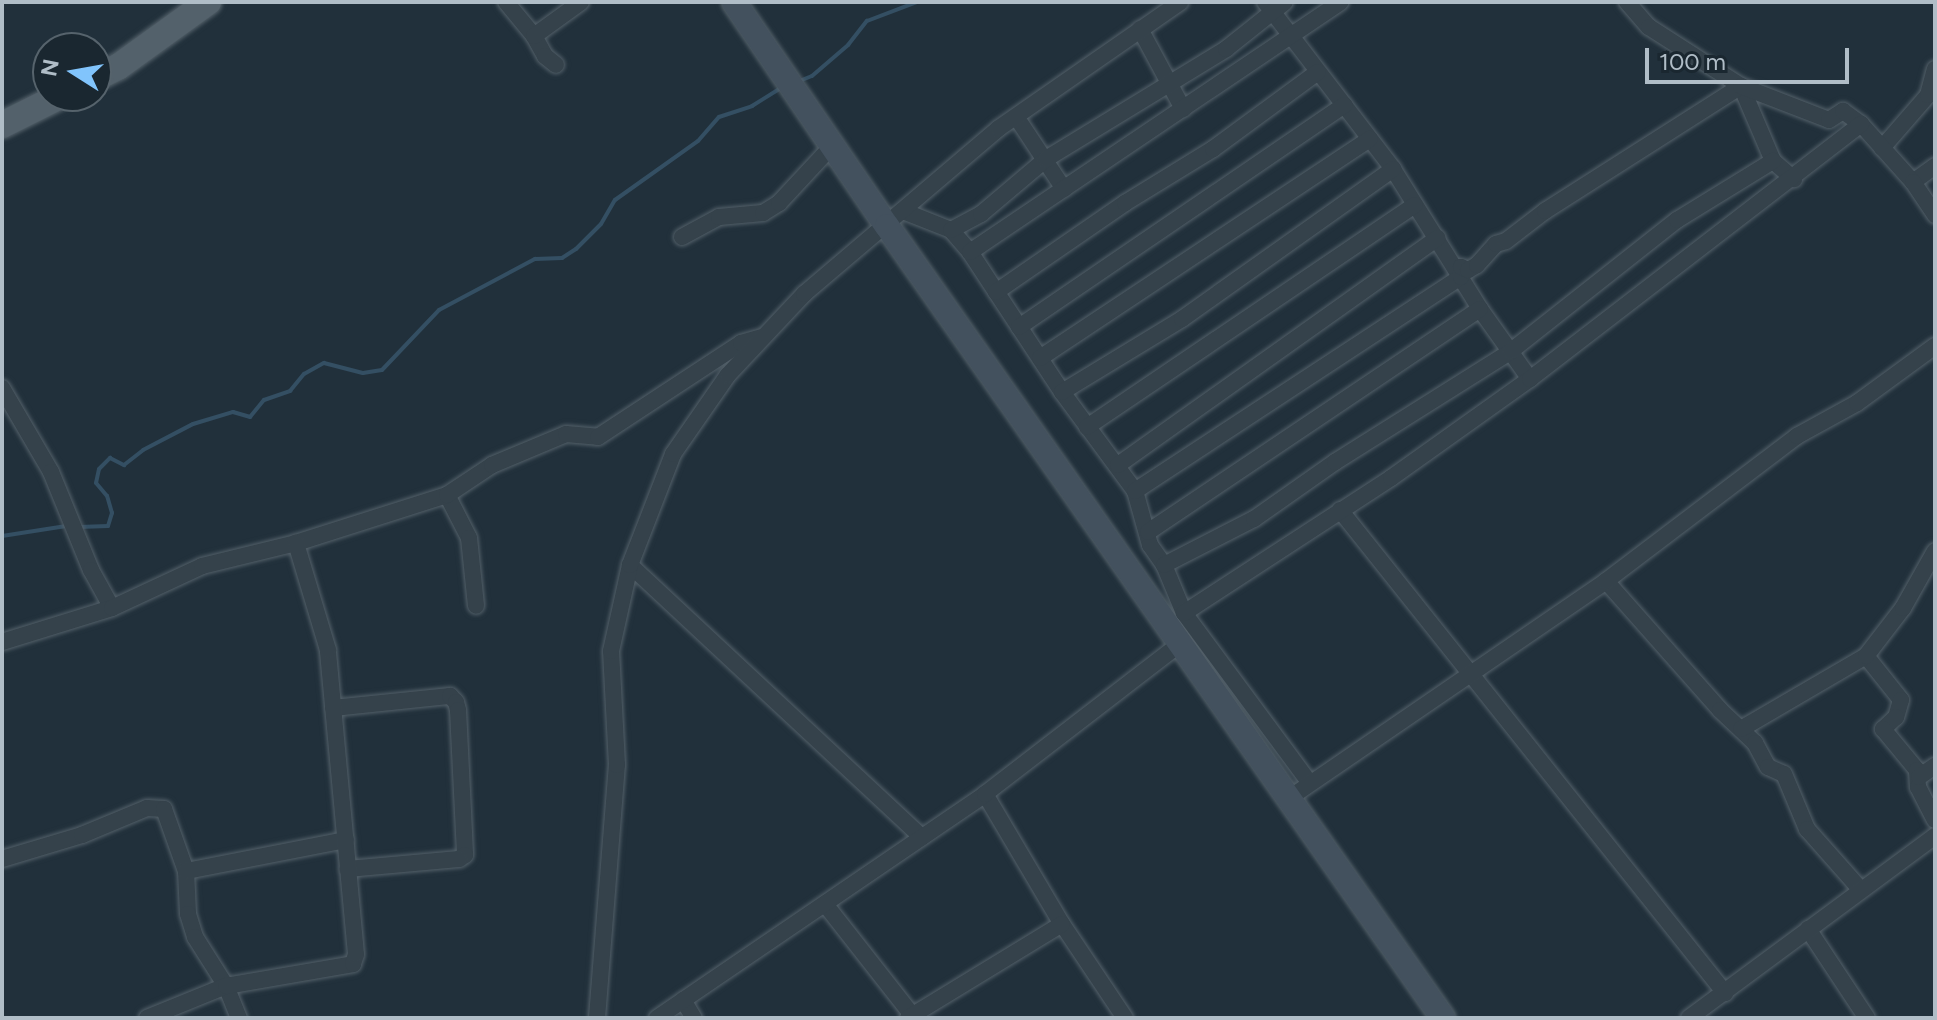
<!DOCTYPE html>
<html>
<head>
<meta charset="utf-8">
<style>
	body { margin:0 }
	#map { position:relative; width:1937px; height:1020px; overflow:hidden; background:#21303b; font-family:Figtree,sans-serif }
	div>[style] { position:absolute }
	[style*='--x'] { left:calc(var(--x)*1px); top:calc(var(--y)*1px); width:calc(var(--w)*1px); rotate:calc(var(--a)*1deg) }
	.stream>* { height:4px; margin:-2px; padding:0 2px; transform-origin:2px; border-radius:2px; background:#344f63 }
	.roads { filter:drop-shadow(0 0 2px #536069) drop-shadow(0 0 2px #536069) }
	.minor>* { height:16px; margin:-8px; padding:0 8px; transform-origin:8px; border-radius:8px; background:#35424b }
	.secondary>* { height:24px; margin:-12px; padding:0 12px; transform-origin:12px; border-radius:12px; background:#43515e }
	.primary>* { height:26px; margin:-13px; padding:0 13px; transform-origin:13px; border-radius:13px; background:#53616b }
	span { translate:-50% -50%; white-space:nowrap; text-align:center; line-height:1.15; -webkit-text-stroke:6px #1a2730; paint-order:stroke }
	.frame { position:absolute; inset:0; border:4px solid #b0bdc7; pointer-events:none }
	.north { position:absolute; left:32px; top:32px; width:80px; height:80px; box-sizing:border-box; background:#1a2730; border:2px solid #56636c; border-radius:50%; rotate:281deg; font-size:22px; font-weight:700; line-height:32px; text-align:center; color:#b0bdc7 }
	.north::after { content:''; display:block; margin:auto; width:28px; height:36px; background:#81c4fc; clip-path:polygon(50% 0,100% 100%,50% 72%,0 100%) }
	.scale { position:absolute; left:1645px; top:48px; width:204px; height:36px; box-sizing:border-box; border:4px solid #b0bdc7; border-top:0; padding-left:10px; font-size:24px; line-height:28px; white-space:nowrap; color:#b0bdc7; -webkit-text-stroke:6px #1a2730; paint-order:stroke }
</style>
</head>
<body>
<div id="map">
	<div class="stream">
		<div style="--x:797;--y:82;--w:16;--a:-22"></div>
		<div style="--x:812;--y:76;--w:48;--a:-40.7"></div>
		<div style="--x:848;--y:45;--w:31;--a:-52"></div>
		<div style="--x:867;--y:21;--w:53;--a:-20.8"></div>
		<div style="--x:79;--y:527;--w:29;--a:-2"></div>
		<div style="--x:108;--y:526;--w:14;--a:-73"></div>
		<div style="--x:112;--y:513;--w:18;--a:-106"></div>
		<div style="--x:107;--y:496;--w:17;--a:-130"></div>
		<div style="--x:96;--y:483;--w:14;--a:-78"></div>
		<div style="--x:99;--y:469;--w:16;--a:-45"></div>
		<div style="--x:110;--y:458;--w:16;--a:27"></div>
		<div style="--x:124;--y:465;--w:24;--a:-38"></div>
		<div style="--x:143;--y:450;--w:56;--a:-27.5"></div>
		<div style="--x:193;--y:424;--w:42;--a:-16.7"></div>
		<div style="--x:233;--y:412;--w:18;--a:16"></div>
		<div style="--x:250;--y:417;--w:22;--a:-51"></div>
		<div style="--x:264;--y:400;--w:28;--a:-19"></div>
		<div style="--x:290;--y:391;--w:22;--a:-51"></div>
		<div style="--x:304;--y:374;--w:23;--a:-29"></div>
		<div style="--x:324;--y:363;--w:40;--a:14.4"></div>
		<div style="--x:363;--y:373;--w:19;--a:-9"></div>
		<div style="--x:382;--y:370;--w:83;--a:-46.5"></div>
		<div style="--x:439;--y:310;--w:109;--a:-28"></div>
		<div style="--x:535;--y:259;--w:27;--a:-2"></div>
		<div style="--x:562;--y:258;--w:17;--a:-33"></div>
		<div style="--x:576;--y:249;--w:35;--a:-45"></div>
		<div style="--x:601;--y:224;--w:28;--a:-60"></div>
		<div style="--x:615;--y:200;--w:102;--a:-35.4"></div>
		<div style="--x:698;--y:141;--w:32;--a:-49"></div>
		<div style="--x:719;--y:117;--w:35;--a:-18"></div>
		<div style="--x:752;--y:106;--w:34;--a:-32"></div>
		<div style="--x:2;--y:536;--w:65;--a:-8.9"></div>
	</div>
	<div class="roads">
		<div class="minor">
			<div style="--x:506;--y:2;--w:44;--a:50.5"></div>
			<div style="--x:534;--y:36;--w:23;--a:61"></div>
			<div style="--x:545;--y:56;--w:14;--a:39"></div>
			<div style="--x:1265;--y:2;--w:210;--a:52.5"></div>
			<div style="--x:1393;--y:169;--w:165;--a:58.1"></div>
			<div style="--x:1480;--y:309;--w:86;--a:54.5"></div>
			<div style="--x:1627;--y:2;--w:33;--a:49"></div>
			<div style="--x:1649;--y:27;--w:109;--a:32.7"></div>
			<div style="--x:1741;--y:86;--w:82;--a:66.9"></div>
			<div style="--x:1773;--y:161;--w:28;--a:41"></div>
			<div style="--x:1140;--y:29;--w:91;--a:61.7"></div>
			<div style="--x:534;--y:36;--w:58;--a:-35.9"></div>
			<div style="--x:1017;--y:118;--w:85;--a:56.5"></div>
			<div style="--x:1882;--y:148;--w:70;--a:-49"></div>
			<div style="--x:1928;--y:95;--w:27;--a:-75"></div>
			<div style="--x:1913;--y:182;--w:27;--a:-36"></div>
			<div style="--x:903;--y:211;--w:52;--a:21.6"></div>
			<div style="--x:951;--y:230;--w:29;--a:49"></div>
			<div style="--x:970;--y:252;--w:168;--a:56.7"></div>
			<div style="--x:1062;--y:392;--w:123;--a:53.6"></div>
			<div style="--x:1135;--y:491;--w:56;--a:74.5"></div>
			<div style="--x:1150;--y:545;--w:24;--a:55"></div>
			<div style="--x:1164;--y:565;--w:52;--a:67.4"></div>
			<div style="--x:1184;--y:613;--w:210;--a:53.5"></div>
			<div style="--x:951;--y:230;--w:34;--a:-28"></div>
			<div style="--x:981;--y:214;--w:85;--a:-40.2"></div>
			<div style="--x:1046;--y:159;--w:211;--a:-31.4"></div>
			<div style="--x:1226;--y:49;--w:75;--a:-38.5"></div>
			<div style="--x:682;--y:237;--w:42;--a:-28.4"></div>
			<div style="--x:719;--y:217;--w:44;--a:-5.2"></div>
			<div style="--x:763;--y:213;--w:19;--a:-32"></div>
			<div style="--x:779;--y:203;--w:78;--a:-47.1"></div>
			<div style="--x:970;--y:252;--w:447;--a:-34"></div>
			<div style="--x:996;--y:292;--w:157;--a:-34.6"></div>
			<div style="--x:1125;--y:203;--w:103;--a:-31.5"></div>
			<div style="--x:1213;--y:149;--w:130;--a:-36.3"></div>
			<div style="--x:1019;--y:327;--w:394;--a:-34.3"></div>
			<div style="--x:1040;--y:358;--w:396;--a:-33.6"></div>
			<div style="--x:2;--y:388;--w:97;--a:59.7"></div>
			<div style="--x:51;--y:472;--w:106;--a:67.8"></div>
			<div style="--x:91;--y:570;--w:43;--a:61.1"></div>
			<div style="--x:1062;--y:392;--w:140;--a:-31.3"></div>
			<div style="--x:1182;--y:319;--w:259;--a:-35.4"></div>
			<div style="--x:1087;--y:427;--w:396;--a:-34.1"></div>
			<div style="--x:1118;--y:465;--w:392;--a:-35.4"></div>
			<div style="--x:1135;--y:491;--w:390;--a:-33.3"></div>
			<div style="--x:1461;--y:277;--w:10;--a:-90"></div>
			<div style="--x:1461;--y:267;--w:8;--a:23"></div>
			<div style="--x:1468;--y:270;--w:10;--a:-29"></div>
			<div style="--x:1477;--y:265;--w:28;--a:-48"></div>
			<div style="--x:1496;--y:244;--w:10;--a:-17"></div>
			<div style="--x:1506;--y:241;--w:49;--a:-37.6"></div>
			<div style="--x:1545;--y:211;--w:232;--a:-32.5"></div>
			<div style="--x:1741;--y:86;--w:94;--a:21.1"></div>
			<div style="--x:1829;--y:120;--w:17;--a:-33"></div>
			<div style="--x:1843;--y:111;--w:22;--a:36"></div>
			<div style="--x:1861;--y:124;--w:78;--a:48.1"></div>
			<div style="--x:1913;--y:182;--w:40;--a:56"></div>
			<div style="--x:447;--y:495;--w:48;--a:62.9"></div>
			<div style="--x:469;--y:538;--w:68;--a:84.1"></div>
			<div style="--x:1340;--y:510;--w:618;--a:51.44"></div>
			<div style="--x:1148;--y:532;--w:400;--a:-33.9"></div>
			<div style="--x:630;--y:565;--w:399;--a:43"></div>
			<div style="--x:1164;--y:565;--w:101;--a:-27.1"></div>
			<div style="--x:1254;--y:519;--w:99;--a:-35.1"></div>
			<div style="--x:1335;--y:462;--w:208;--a:-32.2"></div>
			<div style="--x:1511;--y:351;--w:211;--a:-38.3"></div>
			<div style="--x:1677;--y:220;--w:113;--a:-31.6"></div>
			<div style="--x:1606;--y:581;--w:172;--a:48.5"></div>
			<div style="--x:1720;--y:710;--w:48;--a:43.3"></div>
			<div style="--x:1755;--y:743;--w:27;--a:62"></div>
			<div style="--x:1768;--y:767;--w:17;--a:24"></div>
			<div style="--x:1784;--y:774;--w:60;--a:67.3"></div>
			<div style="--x:1807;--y:829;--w:81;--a:48.5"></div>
			<div style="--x:1184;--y:613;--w:247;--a:-33.1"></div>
			<div style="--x:1391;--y:478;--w:171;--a:-35.5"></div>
			<div style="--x:1530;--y:379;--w:418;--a:-37.6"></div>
			<div style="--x:2;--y:642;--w:115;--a:-17.2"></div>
			<div style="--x:112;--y:608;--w:99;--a:-25"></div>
			<div style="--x:202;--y:566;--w:97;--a:-13.7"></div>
			<div style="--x:296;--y:543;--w:158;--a:-17.6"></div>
			<div style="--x:447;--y:495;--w:54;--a:-33.7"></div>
			<div style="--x:492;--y:465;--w:80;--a:-22.7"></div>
			<div style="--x:566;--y:434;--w:32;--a:5"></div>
			<div style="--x:598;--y:437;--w:171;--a:-33.3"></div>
			<div style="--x:741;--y:343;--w:22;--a:-16"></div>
			<div style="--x:1866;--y:656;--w:56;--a:51.5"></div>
			<div style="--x:1901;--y:700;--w:18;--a:106"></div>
			<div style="--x:1896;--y:717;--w:18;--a:137"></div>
			<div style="--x:1883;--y:729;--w:53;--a:50.3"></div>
			<div style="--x:1917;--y:770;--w:17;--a:87"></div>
			<div style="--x:1918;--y:787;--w:37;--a:63"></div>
			<div style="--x:333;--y:708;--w:118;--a:-5.9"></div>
			<div style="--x:450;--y:696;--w:8;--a:45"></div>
			<div style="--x:456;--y:702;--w:8;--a:76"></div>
			<div style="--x:458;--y:710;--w:145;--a:87.2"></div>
			<div style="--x:465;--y:855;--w:7;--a:146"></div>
			<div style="--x:459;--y:859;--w:112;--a:174.9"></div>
			<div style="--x:1741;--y:729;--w:145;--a:-30.3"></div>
			<div style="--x:1866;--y:656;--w:61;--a:-52.4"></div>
			<div style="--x:1903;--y:608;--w:65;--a:-60.7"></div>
			<div style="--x:1919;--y:777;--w:19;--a:-35"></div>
			<div style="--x:985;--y:794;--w:151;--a:59.4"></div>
			<div style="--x:1062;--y:924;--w:113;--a:56.2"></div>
			<div style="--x:1288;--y:799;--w:386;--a:-34.4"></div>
			<div style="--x:1606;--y:581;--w:240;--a:-37.2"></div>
			<div style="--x:1797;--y:436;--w:68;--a:-28.8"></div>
			<div style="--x:1857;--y:403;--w:97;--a:-36.2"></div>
			<div style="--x:2;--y:859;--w:84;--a:-16.7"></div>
			<div style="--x:82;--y:835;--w:70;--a:-22.6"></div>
			<div style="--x:147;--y:808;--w:17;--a:3"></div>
			<div style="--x:164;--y:809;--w:66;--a:70.5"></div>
			<div style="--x:186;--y:871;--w:43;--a:87.3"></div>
			<div style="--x:188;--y:914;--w:24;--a:73"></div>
			<div style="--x:195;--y:937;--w:58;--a:57.7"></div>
			<div style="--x:226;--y:986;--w:35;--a:68"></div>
			<div style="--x:186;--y:871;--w:163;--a:-11"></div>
			<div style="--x:825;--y:904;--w:141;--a:51.9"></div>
			<div style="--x:1808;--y:929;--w:107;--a:56.5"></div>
			<div style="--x:683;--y:1000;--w:21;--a:59"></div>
			<div style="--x:147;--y:1018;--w:85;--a:-22.1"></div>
			<div style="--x:226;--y:986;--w:129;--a:-9.8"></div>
			<div style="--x:353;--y:964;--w:10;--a:-73"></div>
			<div style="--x:356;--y:954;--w:305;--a:-95.3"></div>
			<div style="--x:328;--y:650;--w:112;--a:-106.7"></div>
			<div style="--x:597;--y:1018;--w:254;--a:-85.5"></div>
			<div style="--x:617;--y:765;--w:114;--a:-93"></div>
			<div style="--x:611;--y:651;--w:88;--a:-77.5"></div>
			<div style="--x:630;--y:565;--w:119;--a:-68.8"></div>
			<div style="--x:673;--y:454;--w:96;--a:-55.2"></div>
			<div style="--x:728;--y:375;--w:111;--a:-46.8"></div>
			<div style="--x:804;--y:294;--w:256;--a:-40.4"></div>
			<div style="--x:999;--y:128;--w:221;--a:-34.8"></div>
			<div style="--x:657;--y:1018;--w:397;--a:-34.3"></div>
			<div style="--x:985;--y:794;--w:246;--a:-37.6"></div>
			<div style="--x:908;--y:1018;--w:180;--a:-31.4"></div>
			<div style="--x:1689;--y:1018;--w:306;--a:-36.5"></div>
		</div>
		<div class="secondary">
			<div style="--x:734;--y:2;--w:271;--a:55.7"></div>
			<div style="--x:887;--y:226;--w:968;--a:54.93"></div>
		</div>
		<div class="primary">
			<div style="--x:96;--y:78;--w:25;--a:-27"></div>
			<div style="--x:118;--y:67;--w:111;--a:-35.8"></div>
			<div style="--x:2;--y:125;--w:65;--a:-26.6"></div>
		</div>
	</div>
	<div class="frame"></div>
	<div class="north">N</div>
	<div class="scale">100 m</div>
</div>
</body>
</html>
